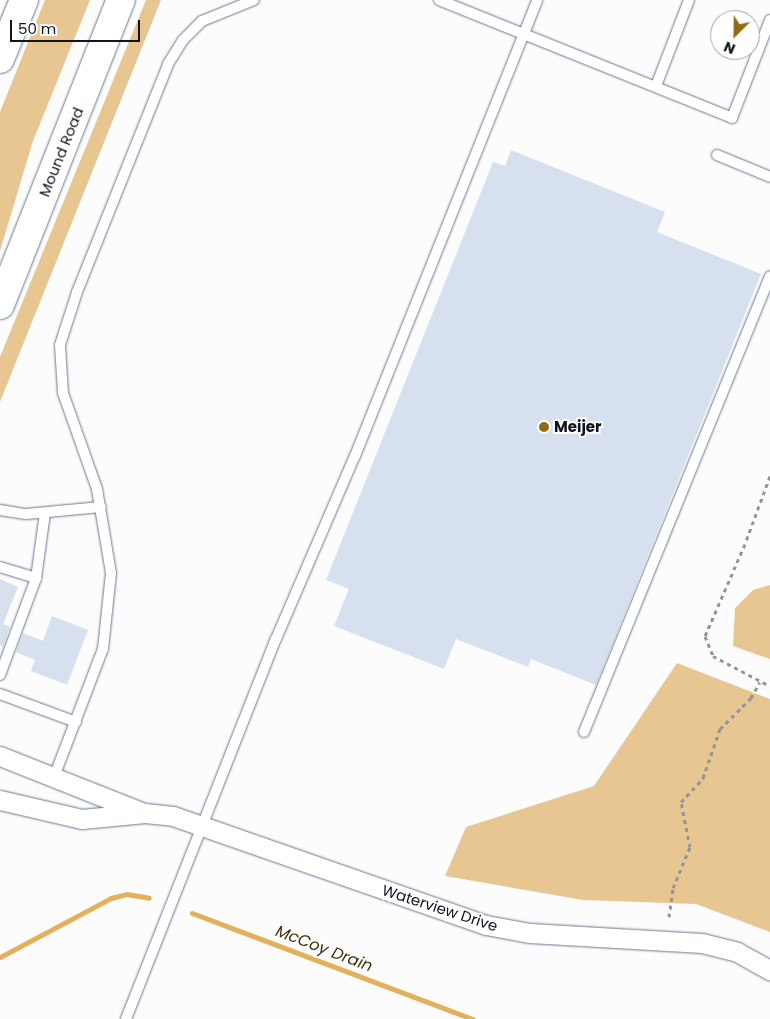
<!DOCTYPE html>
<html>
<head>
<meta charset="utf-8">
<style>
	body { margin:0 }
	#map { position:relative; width:770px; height:1019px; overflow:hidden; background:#fcfcfc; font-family:Poppins,sans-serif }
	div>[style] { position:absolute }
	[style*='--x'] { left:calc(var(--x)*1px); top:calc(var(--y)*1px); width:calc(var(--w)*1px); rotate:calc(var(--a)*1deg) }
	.green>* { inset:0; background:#e7c691 }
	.stream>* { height:5px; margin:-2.5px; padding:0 2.5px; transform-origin:2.5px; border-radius:2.5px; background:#e3b15b }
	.building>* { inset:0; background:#d6e0ef }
	.path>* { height:3px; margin-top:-1.5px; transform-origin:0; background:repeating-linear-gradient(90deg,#929599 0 4px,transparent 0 8px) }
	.roads { filter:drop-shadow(0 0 1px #697891) drop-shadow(0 0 1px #697891) }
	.lane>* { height:10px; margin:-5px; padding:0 5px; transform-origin:5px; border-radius:5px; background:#fff }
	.street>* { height:19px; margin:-9.5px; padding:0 9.5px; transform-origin:9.5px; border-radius:9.5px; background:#fff }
	.secondary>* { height:28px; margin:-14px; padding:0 14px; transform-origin:14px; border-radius:14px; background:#fff }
	.dots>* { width:14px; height:14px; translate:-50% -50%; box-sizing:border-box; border:2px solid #fff; border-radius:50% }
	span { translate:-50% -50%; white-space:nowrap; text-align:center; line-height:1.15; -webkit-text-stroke:4px #fff; paint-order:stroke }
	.street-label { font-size:15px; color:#0f141e }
	.poi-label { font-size:15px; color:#0f141e; font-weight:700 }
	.left { translate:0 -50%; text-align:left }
	.water-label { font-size:16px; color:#432f09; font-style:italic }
	.north { position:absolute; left:710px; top:10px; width:50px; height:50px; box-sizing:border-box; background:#fff; border:1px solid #9fa1a5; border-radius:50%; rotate:203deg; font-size:14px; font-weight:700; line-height:20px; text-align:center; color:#0f141e }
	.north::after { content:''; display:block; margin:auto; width:18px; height:22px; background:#936914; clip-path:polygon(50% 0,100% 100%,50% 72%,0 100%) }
	.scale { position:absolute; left:10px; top:20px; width:130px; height:22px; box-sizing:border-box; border:2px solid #0f141e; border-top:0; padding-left:6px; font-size:15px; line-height:18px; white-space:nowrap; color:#0f141e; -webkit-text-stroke:4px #fff; paint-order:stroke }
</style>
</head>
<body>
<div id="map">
	<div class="green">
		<div style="clip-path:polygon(45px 0,90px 0,33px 141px,0 251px,0 112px)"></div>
		<div style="clip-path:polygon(146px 0,161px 0,0 402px,0 357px)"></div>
		<div style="clip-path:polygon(770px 585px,770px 659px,733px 646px,735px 608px,753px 590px)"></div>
		<div style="clip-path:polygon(677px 663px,770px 699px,770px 932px,696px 904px,583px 900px,445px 876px,466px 827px,594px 786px)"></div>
	</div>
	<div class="stream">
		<div style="--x:192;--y:913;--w:300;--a:20.7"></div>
		<div style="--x:0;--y:957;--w:126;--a:-28"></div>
		<div style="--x:111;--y:898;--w:16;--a:-14"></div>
		<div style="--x:127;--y:894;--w:22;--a:10"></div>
	</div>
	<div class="building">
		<div style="clip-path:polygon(511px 150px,665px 212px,657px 232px,761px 274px,596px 685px,531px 659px,528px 667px,456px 639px,444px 669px,334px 626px,349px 589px,326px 580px,493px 162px,505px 166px)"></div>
		<div style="clip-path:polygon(0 579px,18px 587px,3px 624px,10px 627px,3px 647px,0 645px)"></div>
		<div style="clip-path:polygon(52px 616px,88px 630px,67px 685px,31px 671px,35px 660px,16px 652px,23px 633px,43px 641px)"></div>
	</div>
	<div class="path">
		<div style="--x:770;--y:476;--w:72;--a:110.2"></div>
		<div style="--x:745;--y:544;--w:100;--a:113.5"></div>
		<div style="--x:705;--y:636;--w:22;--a:68"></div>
		<div style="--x:713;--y:656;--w:64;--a:27.8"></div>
		<div style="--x:669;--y:917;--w:29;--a:-82"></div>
		<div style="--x:673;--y:888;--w:44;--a:-67.5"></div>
		<div style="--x:690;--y:847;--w:46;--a:-101.3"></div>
		<div style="--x:681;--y:802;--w:33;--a:-47"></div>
		<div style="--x:703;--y:778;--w:52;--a:-70.9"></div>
		<div style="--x:720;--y:729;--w:44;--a:-45"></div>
		<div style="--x:751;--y:698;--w:18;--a:-61"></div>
	</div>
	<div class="roads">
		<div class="lane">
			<div style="--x:439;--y:0;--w:316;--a:21.9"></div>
			<div style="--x:732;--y:118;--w:105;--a:-68.8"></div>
			<div style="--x:656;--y:86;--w:92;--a:-69"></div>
			<div style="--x:717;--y:155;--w:57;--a:22.5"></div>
			<div style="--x:0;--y:510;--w:26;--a:9"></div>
			<div style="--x:26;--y:514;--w:75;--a:-5.3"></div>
			<div style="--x:0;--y:567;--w:38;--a:17"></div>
			<div style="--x:36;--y:578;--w:66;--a:-82.1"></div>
			<div style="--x:0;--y:675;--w:103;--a:-69.6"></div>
			<div style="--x:0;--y:694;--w:81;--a:20.2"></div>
			<div style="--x:584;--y:732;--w:492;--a:-67.8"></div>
			<div style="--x:54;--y:777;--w:137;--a:-69.1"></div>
			<div style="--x:103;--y:649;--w:76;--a:-84"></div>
			<div style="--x:111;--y:573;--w:85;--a:-99.5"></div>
			<div style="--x:97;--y:489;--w:102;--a:-109.5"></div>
			<div style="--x:63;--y:393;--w:48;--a:-93.6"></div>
			<div style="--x:60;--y:345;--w:56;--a:-72.2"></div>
			<div style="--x:77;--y:292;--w:245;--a:-68.2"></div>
			<div style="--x:168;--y:64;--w:28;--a:-58"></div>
			<div style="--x:183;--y:40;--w:27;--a:-45"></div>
			<div style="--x:202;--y:21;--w:56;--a:-22"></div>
			<div style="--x:126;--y:1019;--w:409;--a:-68.5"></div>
			<div style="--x:276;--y:639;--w:199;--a:-66.7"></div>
			<div style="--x:355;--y:456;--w:491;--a:-68.2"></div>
		</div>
		<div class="street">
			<div style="--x:0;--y:756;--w:155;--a:21.6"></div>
			<div style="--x:0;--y:800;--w:84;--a:13"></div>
			<div style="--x:82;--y:819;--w:63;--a:-5.4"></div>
			<div style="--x:145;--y:813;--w:28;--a:6"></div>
			<div style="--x:173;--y:816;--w:331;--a:19.2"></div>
			<div style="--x:486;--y:925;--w:45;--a:10.3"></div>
			<div style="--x:530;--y:933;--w:172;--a:3.3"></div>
			<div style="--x:702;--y:943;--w:36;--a:14"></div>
			<div style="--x:737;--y:952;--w:38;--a:29"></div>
		</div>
		<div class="secondary">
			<div style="--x:0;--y:59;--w:64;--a:-67.9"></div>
			<div style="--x:0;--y:305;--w:328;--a:-68.4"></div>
		</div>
	</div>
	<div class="dots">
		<div style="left:544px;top:427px;background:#936914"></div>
	</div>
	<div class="street-label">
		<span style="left:61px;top:152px;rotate:-68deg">Mound Road</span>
		<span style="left:440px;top:908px;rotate:18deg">Waterview Drive</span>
	</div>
	<div class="poi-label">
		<span class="left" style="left:554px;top:427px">Meijer</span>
	</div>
	<div class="water-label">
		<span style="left:324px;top:949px;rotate:21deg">McCoy Drain</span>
	</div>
	<div class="north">N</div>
	<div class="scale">50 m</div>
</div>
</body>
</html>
